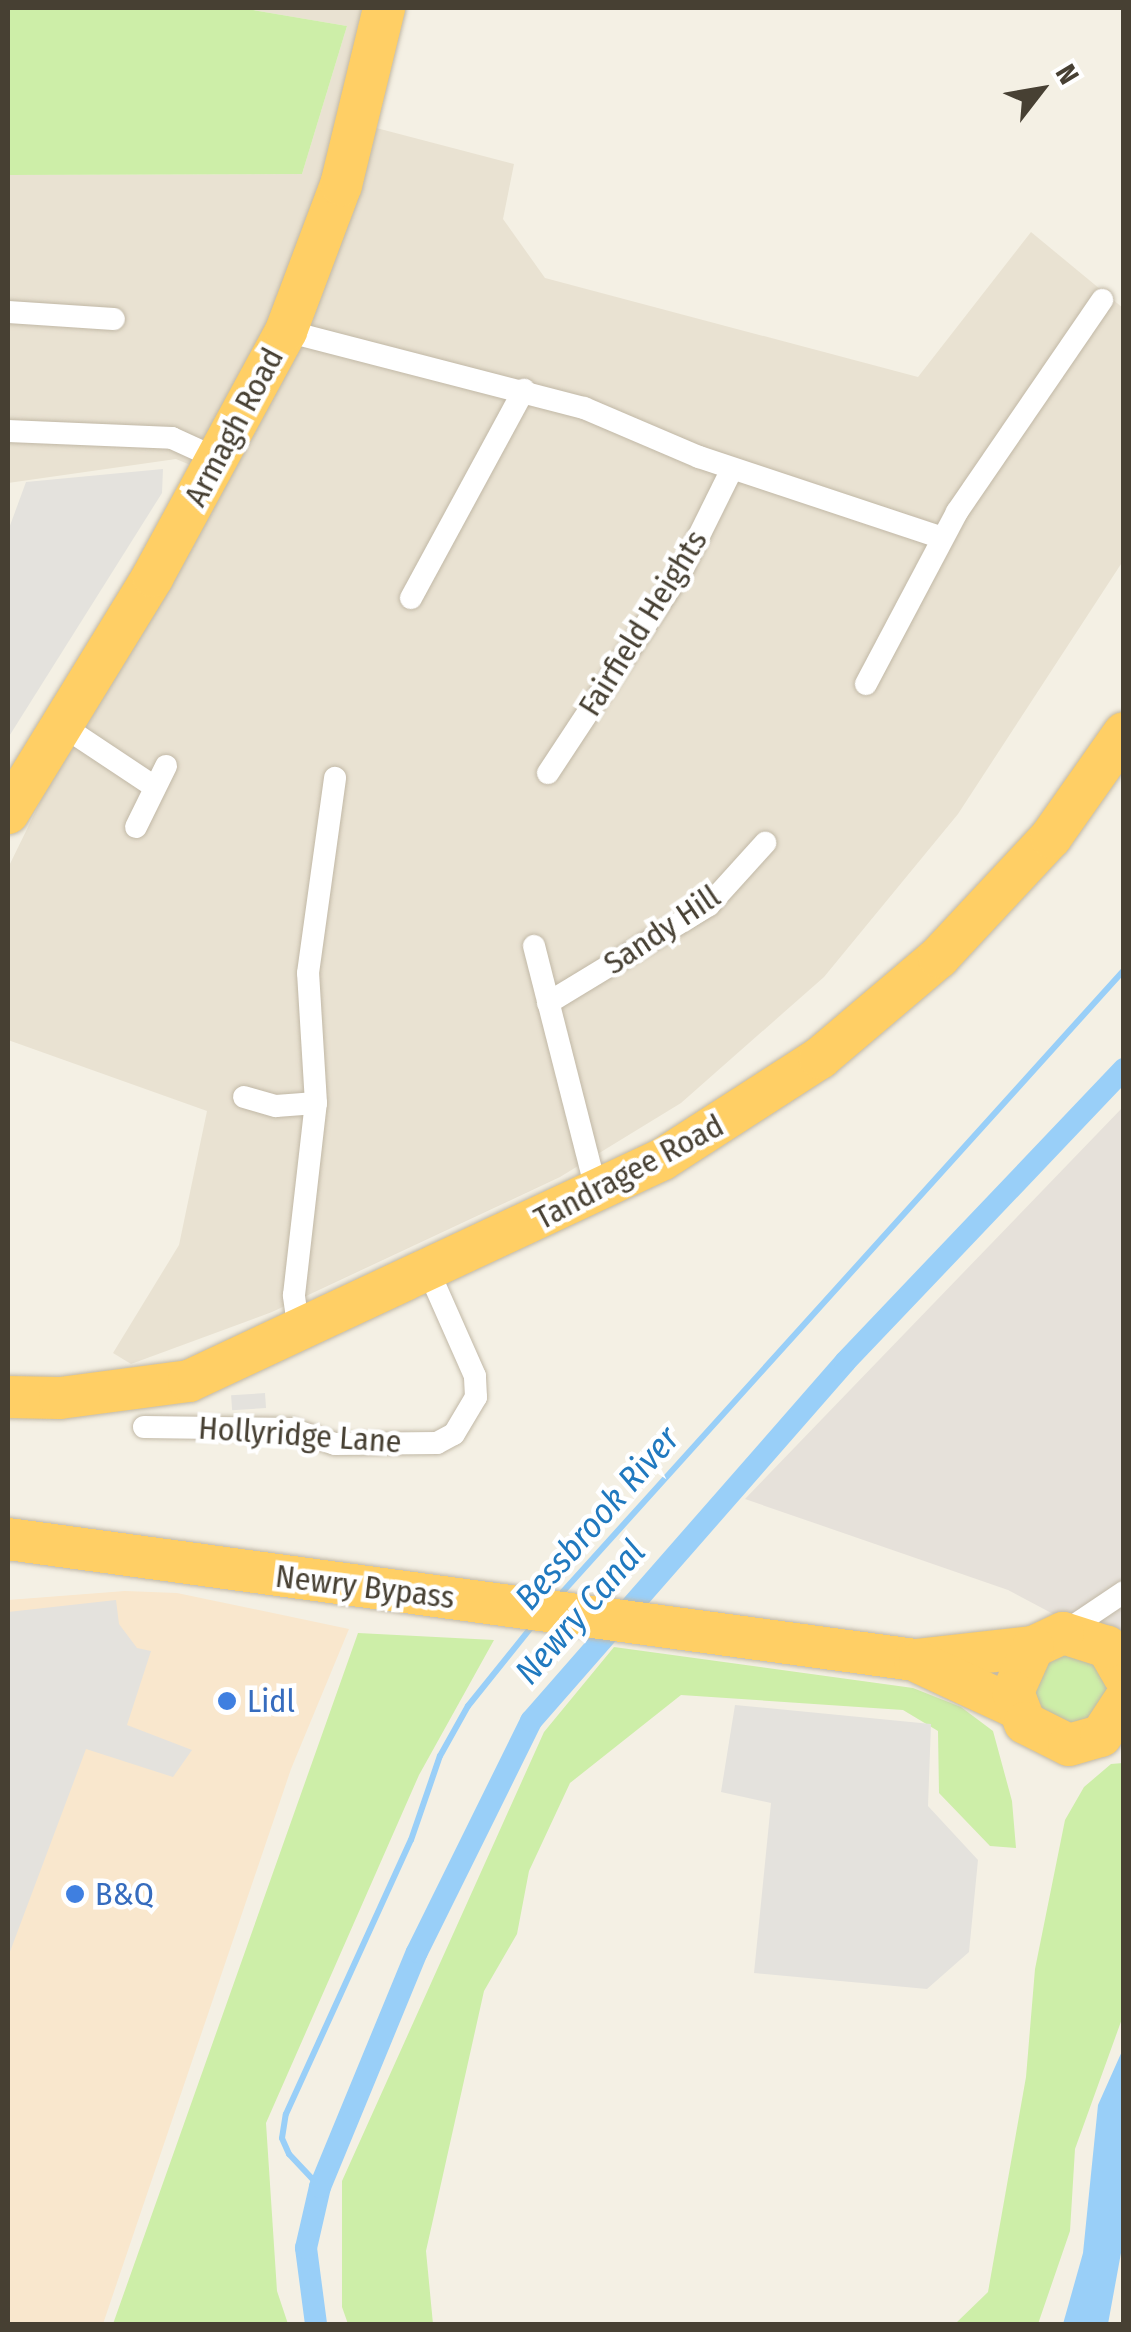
<!DOCTYPE html>
<html>
<head>
<meta charset="utf-8">
<style>
	body { margin:0 }
	#map { position:relative; width:1131px; height:2332px; overflow:hidden; background:#f4f0e4; font-family:"Fira Sans Condensed",sans-serif }
	div>[style] { position:absolute }
	[style*='--x'] { left:calc(var(--x)*1px); top:calc(var(--y)*1px); width:calc(var(--w)*1px); rotate:calc(var(--a)*1deg) }
	.residential>* { inset:0; background:#e9e2d2 }
	.commercial>* { inset:0; background:#f9e7cd }
	.industrial>* { inset:0; background:#e6e1da }
	.green>* { inset:0; background:#cdeea8 }
	.round { border-radius:50% }
	.parking>* { inset:0; background:#e4e2dd; transform-origin:0 0 }
	.water>* { inset:0; background:#99cff8 }
	.stream>* { height:6px; margin:-3px; padding:0 3px; transform-origin:3px; border-radius:3px; background:#99cff8 }
	.canal>* { height:22px; margin:-11px; padding:0 11px; transform-origin:11px; border-radius:11px; background:#99cff8 }
	.roads { filter:drop-shadow(0 0 2px #c1b8a6) drop-shadow(0 0 2px #c1b8a6) }
	.street>* { height:22px; margin:-11px; padding:0 11px; transform-origin:11px; border-radius:11px; background:#fff }
	.highway>* { height:42px; margin:-21px; padding:0 21px; transform-origin:21px; border-radius:21px; background:#ffcf65 }
	.dots>* { width:28px; height:28px; translate:-50% -50%; box-sizing:border-box; border:5px solid #fff; border-radius:50% }
	span { translate:-50% -50%; white-space:nowrap; text-align:center; line-height:1.15; -webkit-text-stroke:9px #fff; paint-order:stroke }
	.street-label { font-size:32px; color:#474033 }
	.shop-label { font-size:32px; color:#366cbe }
	.left { translate:0 -50%; text-align:left }
	.water-label { font-size:35px; color:#2079bf; font-style:italic }
	.frame { position:absolute; inset:0; border:10px solid #474033; pointer-events:none }
	.north { position:absolute; left:991px; top:40px; width:100px; height:100px; -webkit-text-stroke:8px #fff; paint-order:stroke; rotate:59deg; font-size:28px; font-weight:700; line-height:40px; text-align:center; color:#474033 }
	.north::after { content:''; display:block; margin:auto; width:35px; height:45px; background:#474033; clip-path:polygon(50% 0,100% 100%,50% 72%,0 100%) }
</style>
</head>
<body>
<div id="map">
	<div class="residential">
		<div style="clip-path:polygon(241px 8px,369px 8px,342px 119px,514px 164px,503px 219px,545px 278px,918px 377px,1031px 232px,1123px 308px,1123px 561px,958px 814px,824px 977px,681px 1103px,560px 1177px,272px 1312px,131px 1364px,113px 1353px,179px 1245px,207px 1111px,8px 1040px,8px 868px,202px 470px,176px 459px,8px 483px,8px 175px,302px 174px,347px 26px)"></div>
	</div>
	<div class="commercial">
		<div style="clip-path:polygon(125px 1591px,177px 1593px,349px 1629px,291px 1769px,103px 2324px,8px 2324px,8px 1600px)"></div>
	</div>
	<div class="industrial">
		<div style="clip-path:polygon(1123px 1107px,1123px 1651px,1008px 1590px,745px 1499px)"></div>
	</div>
	<div class="green">
		<div style="clip-path:polygon(8px 8px,241px 8px,347px 26px,302px 174px,8px 175px)"></div>
		<div style="clip-path:polygon(358px 1633px,494px 1640px,419px 1775px,266px 2123px,277px 2291px,288px 2324px,113px 2324px)"></div>
		<div style="clip-path:polygon(614px 1647px,913px 1688px,961px 1707px,993px 1731px,1012px 1801px,1016px 1848px,990px 1846px,939px 1793px,938px 1731px,903px 1710px,681px 1695px,570px 1783px,529px 1871px,517px 1934px,484px 1991px,426px 2251px,433px 2324px,348px 2324px,342px 2307px,342px 2181px,544px 1732px)"></div>
		<div class="round" style="left:1033px;top:1650px;width:74px;height:74px"></div>
		<div style="clip-path:polygon(1123px 1763px,1123px 2016px,1075px 2149px,1070px 2231px,1038px 2324px,955px 2324px,988px 2292px,1026px 2077px,1035px 1969px,1065px 1820px,1084px 1787px,1111px 1764px)"></div>
	</div>
	<div class="parking">
		<div style="clip-path:polygon(163px 469px,162px 493px,8px 738px,8px 531px,26px 482px)"></div>
		<div style="left:265px;top:1393px;width:15px;height:34px;rotate:86deg"></div>
		<div style="clip-path:polygon(116px 1600px,119px 1624px,137px 1648px,151px 1651px,127px 1725px,192px 1750px,173px 1777px,86px 1749px,8px 1957px,8px 1612px)"></div>
		<div style="clip-path:polygon(735px 1705px,931px 1724px,928px 1806px,978px 1860px,969px 1952px,927px 1989px,754px 1973px,771px 1803px,721px 1792px)"></div>
	</div>
	<div class="water">
		<div style="clip-path:polygon(1123px 2049px,1123px 2242px,1108px 2324px,1063px 2324px,1083px 2253px,1098px 2105px)"></div>
	</div>
	<div class="stream">
		<div style="--x:559;--y:1596;--w:843;--a:-47.93"></div>
		<div style="--x:320;--y:2187;--w:45;--a:-133.2"></div>
		<div style="--x:289;--y:2154;--w:17;--a:-114"></div>
		<div style="--x:282;--y:2138;--w:24;--a:-81"></div>
		<div style="--x:286;--y:2114;--w:301;--a:-65.5"></div>
		<div style="--x:411;--y:1840;--w:89;--a:-71"></div>
		<div style="--x:440;--y:1756;--w:57;--a:-60.8"></div>
		<div style="--x:468;--y:1706;--w:105;--a:-51.2"></div>
	</div>
	<div class="canal">
		<div style="--x:316;--y:2324;--w:77;--a:-97.5"></div>
		<div style="--x:306;--y:2248;--w:63;--a:-77.1"></div>
		<div style="--x:320;--y:2187;--w:254;--a:-67.6"></div>
		<div style="--x:417;--y:1952;--w:258;--a:-63.7"></div>
		<div style="--x:531;--y:1721;--w:477;--a:-48.8"></div>
		<div style="--x:845;--y:1362;--w:405;--a:-46.4"></div>
	</div>
	<div class="roads">
		<div class="street">
			<div style="--x:8;--y:312;--w:106;--a:3.8"></div>
			<div style="--x:286;--y:331;--w:308;--a:14.5"></div>
			<div style="--x:584;--y:408;--w:125;--a:23.1"></div>
			<div style="--x:699;--y:457;--w:256;--a:18.4"></div>
			<div style="--x:8;--y:431;--w:164;--a:2.4"></div>
			<div style="--x:172;--y:438;--w:53;--a:24.6"></div>
			<div style="--x:411;--y:598;--w:237;--a:-61.5"></div>
			<div style="--x:866;--y:684;--w:195;--a:-62.1"></div>
			<div style="--x:957;--y:512;--w:257;--a:-55.6"></div>
			<div style="--x:60;--y:724;--w:114;--a:33.6"></div>
			<div style="--x:548;--y:773;--w:245;--a:-56.6"></div>
			<div style="--x:683;--y:568;--w:110;--a:-63.7"></div>
			<div style="--x:136;--y:827;--w:68;--a:-63.8"></div>
			<div style="--x:534;--y:946;--w:256;--a:75.7"></div>
			<div style="--x:548;--y:1003;--w:188;--a:-31.3"></div>
			<div style="--x:709;--y:905;--w:84;--a:-47.9"></div>
			<div style="--x:244;--y:1097;--w:33;--a:16"></div>
			<div style="--x:276;--y:1106;--w:40;--a:-4.3"></div>
			<div style="--x:299;--y:1332;--w:37;--a:-98"></div>
			<div style="--x:294;--y:1295;--w:193;--a:-83.5"></div>
			<div style="--x:316;--y:1103;--w:130;--a:-93.5"></div>
			<div style="--x:308;--y:973;--w:197;--a:-82.1"></div>
			<div style="--x:144;--y:1427;--w:147;--a:0.8"></div>
			<div style="--x:291;--y:1429;--w:46;--a:18.8"></div>
			<div style="--x:335;--y:1444;--w:102;--a:-0.6"></div>
			<div style="--x:437;--y:1443;--w:19;--a:-28"></div>
			<div style="--x:454;--y:1434;--w:43;--a:-59.3"></div>
			<div style="--x:476;--y:1397;--w:21;--a:-93"></div>
			<div style="--x:475;--y:1376;--w:114;--a:-113.9"></div>
			<div style="--x:1063;--y:1633;--w:73;--a:-33.9"></div>
		</div>
		<div class="highway">
			<div style="--x:8;--y:813;--w:278;--a:-58.5"></div>
			<div style="--x:153;--y:576;--w:279;--a:-61.5"></div>
			<div style="--x:286;--y:331;--w:156;--a:-69.4"></div>
			<div style="--x:341;--y:185;--w:182;--a:-76.3"></div>
			<div style="--x:8;--y:1397;--w:52;--a:1.1"></div>
			<div style="--x:60;--y:1398;--w:130;--a:-7.5"></div>
			<div style="--x:189;--y:1381;--w:523;--a:-25.1"></div>
			<div style="--x:663;--y:1159;--w:187;--a:-32.8"></div>
			<div style="--x:820;--y:1058;--w:156;--a:-40.3"></div>
			<div style="--x:939;--y:957;--w:164;--a:-47"></div>
			<div style="--x:1051;--y:837;--w:127;--a:-54.9"></div>
			<div style="--x:8;--y:1539;--w:915;--a:7.6"></div>
			<div style="--x:915;--y:1660;--w:119;--a:-6.3"></div>
			<div style="--x:920;--y:1663;--w:107;--a:24.9"></div>
			<div style="--x:1124;--y:1676;--w:34;--a:-120"></div>
			<div style="--x:1107;--y:1647;--w:46;--a:-162.3"></div>
			<div style="--x:1063;--y:1633;--w:33;--a:155"></div>
			<div style="--x:1033;--y:1647;--w:49;--a:114"></div>
			<div style="--x:1013;--y:1692;--w:33;--a:69"></div>
			<div style="--x:1025;--y:1723;--w:49;--a:26.6"></div>
			<div style="--x:1069;--y:1745;--w:33;--a:-16"></div>
			<div style="--x:1101;--y:1736;--w:42;--a:-56.7"></div>
		</div>
	</div>
	<div class="dots">
		<div style="left:227px;top:1701px;background:#3f7fe0"></div>
		<div style="left:75px;top:1894px;background:#3f7fe0"></div>
	</div>
	<div class="street-label">
		<span style="left:234px;top:427px;rotate:-62deg">Armagh Road</span>
		<span style="left:643px;top:623px;rotate:-58deg">Fairfield Heights</span>
		<span style="left:662px;top:930px;rotate:-34deg">Sandy Hill</span>
		<span style="left:629px;top:1172px;rotate:-28deg">Tandragee Road</span>
		<span style="left:300px;top:1435px;rotate:4deg">Hollyridge Lane</span>
		<span style="left:365px;top:1587px;rotate:7deg">Newry Bypass</span>
	</div>
	<div class="shop-label">
		<span class="left" style="left:247px;top:1701px">Lidl</span>
		<span class="left" style="left:95px;top:1894px">B&amp;Q</span>
	</div>
	<div class="water-label">
		<span style="left:597px;top:1518px;rotate:-49deg">Bessbrook River</span>
		<span style="left:580px;top:1612px;rotate:-49deg">Newry Canal</span>
	</div>
	<div class="frame"></div>
	<div class="north">N</div>
</div>
</body>
</html>
